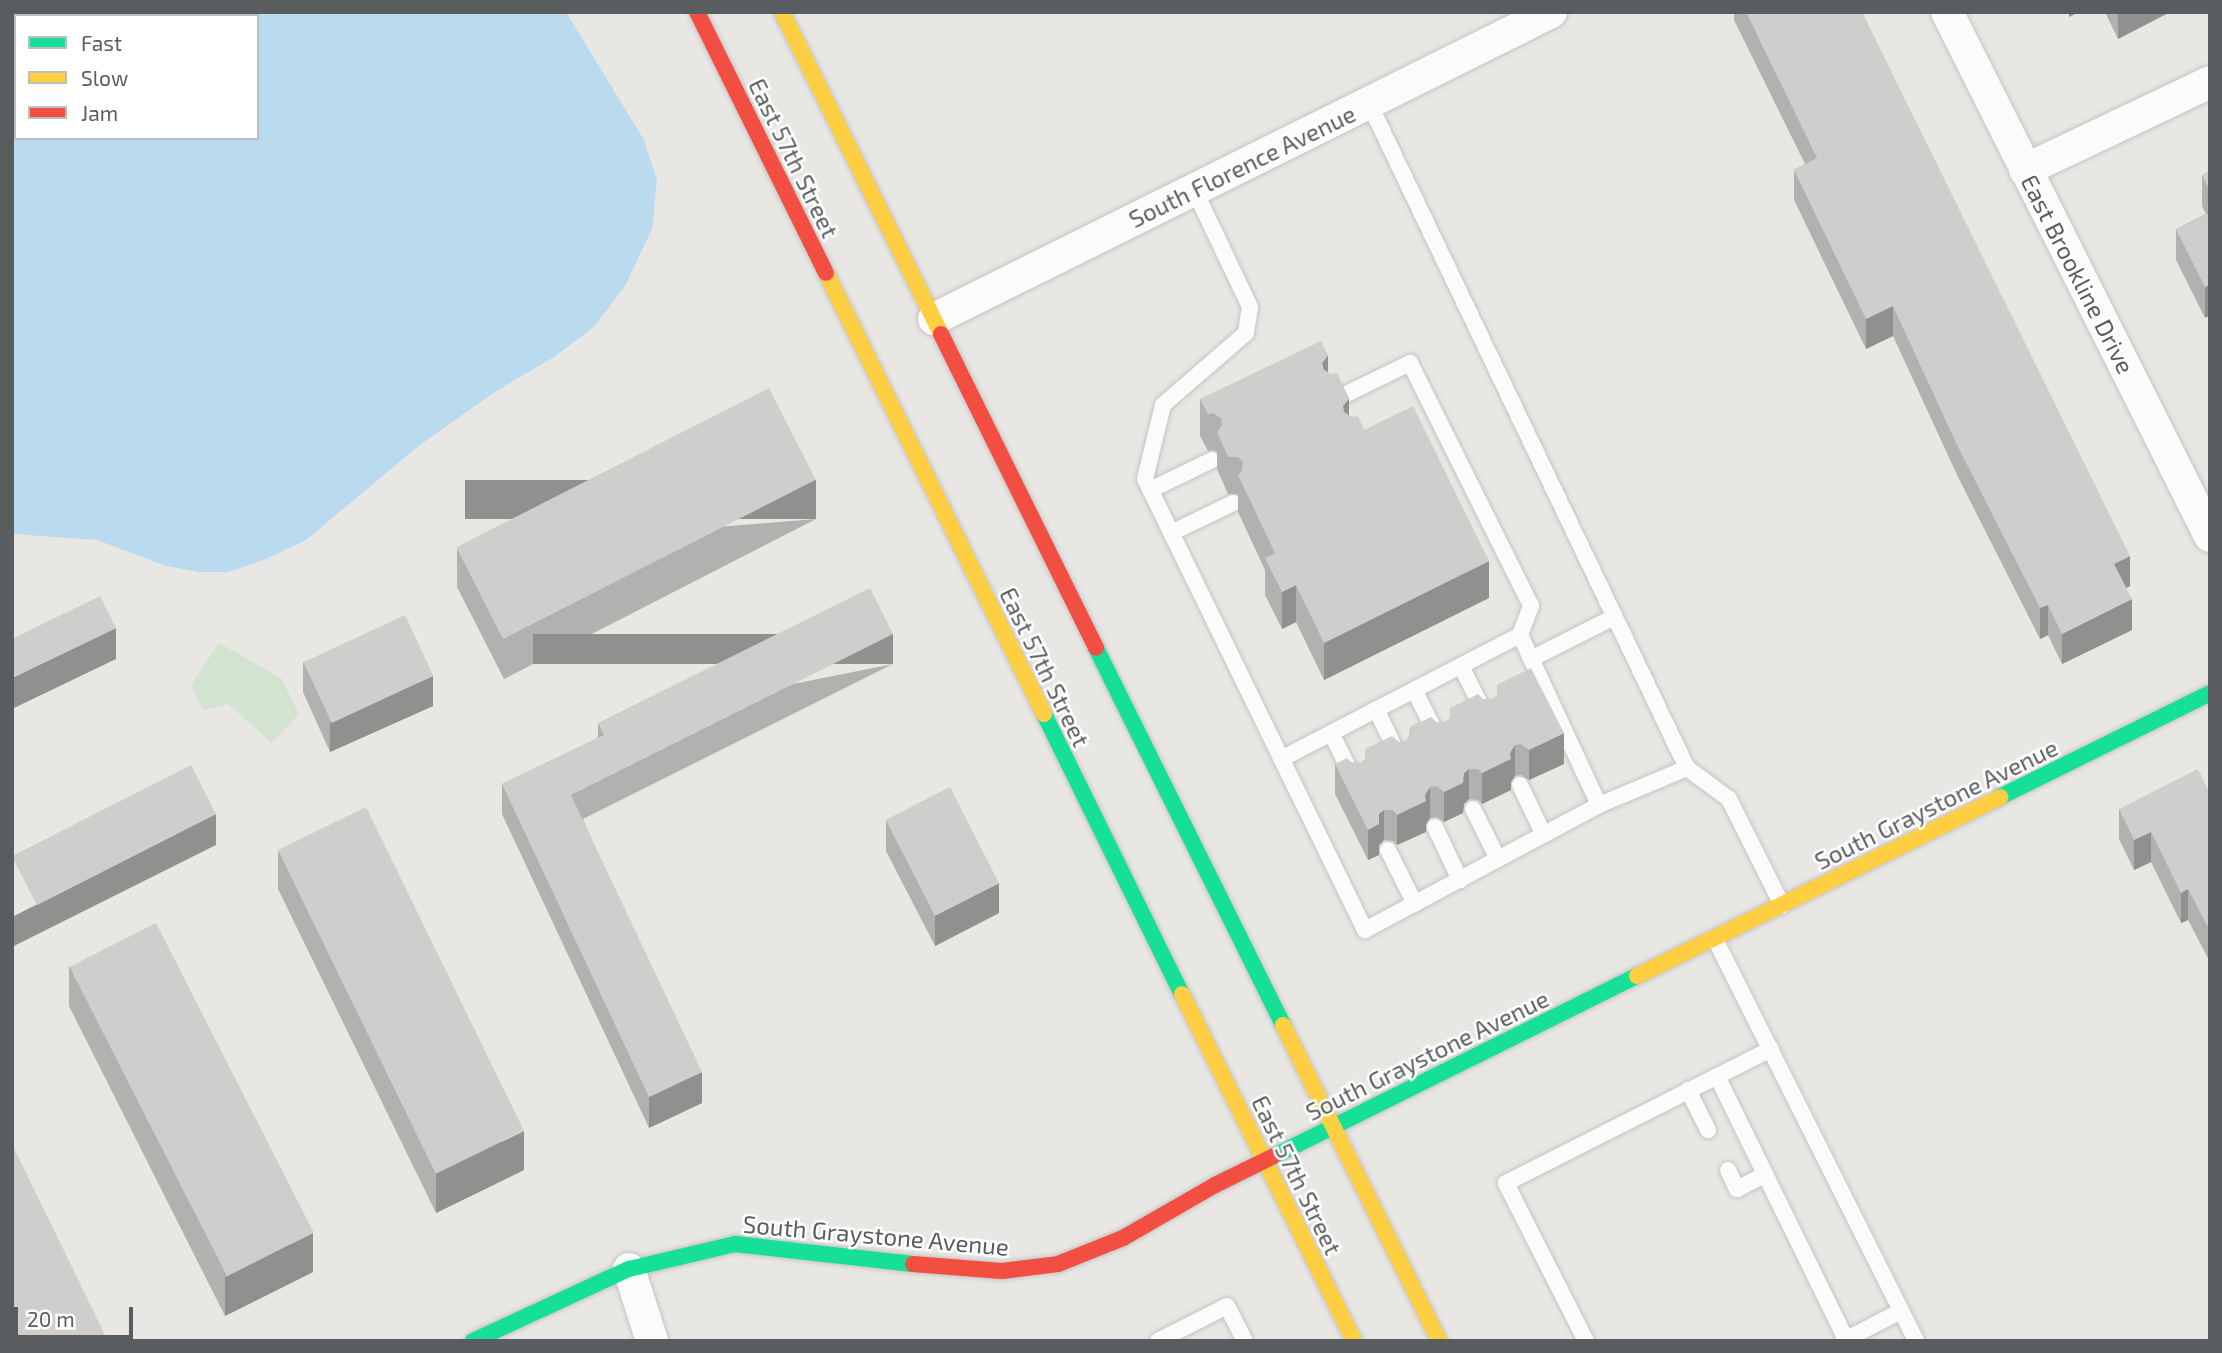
<!DOCTYPE html>
<html>
<head>
<meta charset="utf-8">
<style>
	body { margin:0 }
	#map { position:relative; width:2222px; height:1353px; overflow:hidden; background:#e9e7e3; font-family:"Exo 2",sans-serif }
	div>[style] { position:absolute }
	[style*='--x'] { left:calc(var(--x)*1px); top:calc(var(--y)*1px); width:calc(var(--w)*1px); rotate:calc(var(--a)*1deg) }
	.green>* { inset:0; background:#d2e3cf }
	.water>* { inset:0; background:#badaf0 }
	.roads { filter:drop-shadow(0 0 2px #c4c4c4) drop-shadow(0 0 2px #c4c4c4) }
	.lane>* { height:16px; margin:-8px; padding:0 8px; transform-origin:8px; border-radius:8px; background:#fcfbfb }
	.street>* { height:32px; margin:-16px; padding:0 16px; transform-origin:16px; border-radius:16px; background:#fcfbfb }
	.fast>* { height:16px; margin:-8px; padding:0 8px; transform-origin:8px; border-radius:8px; background:#16e098 }
	.slow>* { height:16px; margin:-8px; padding:0 8px; transform-origin:8px; border-radius:8px; background:#ffcf43 }
	.jam>* { height:16px; margin:-8px; padding:0 8px; transform-origin:8px; border-radius:8px; background:#f24e42 }
	.wall>* { inset:0; background:#b2b1af }
	.shaded-wall>* { inset:0; background:#91908f; transform-origin:0 0 }
	.building>* { inset:0; background:#cfcecc; transform-origin:0 0 }
	span { translate:-50% -50%; white-space:nowrap; text-align:center; line-height:1.15; -webkit-text-stroke:5px #fff; paint-order:stroke }
	.street-label { font-size:24px; color:#595d60 }
	.frame { position:absolute; inset:0; border:14px solid #595d60; pointer-events:none }
	.legend { position:absolute; left:14px; top:14px; width:245px; height:126px; box-sizing:border-box; background:#fff; border:2px solid #bdbebf; margin:0; padding:9px 12px; list-style:none; font-size:21px; color:#595d60 }
	.legend li { display:flex; align-items:center; gap:14px; height:35px }
	.legend b { width:35px; border:2px solid #bdbebf }
	.scale { position:absolute; left:14px; top:1307px; width:119px; height:32px; box-sizing:border-box; border:4px solid #595d60; border-top:0; padding-left:9px; font-size:21px; line-height:24px; white-space:nowrap; color:#595d60; -webkit-text-stroke:5px #fff; paint-order:stroke }
</style>
</head>
<body>
<div id="map">
	<div class="green">
		<div style="clip-path:polygon(219px 643px,281px 678px,299px 714px,272px 743px,228px 704px,203px 710px,191px 685px)"></div>
	</div>
	<div class="water">
		<div style="clip-path:polygon(evenodd,12px 12px,566px 12px,644px 140px,657px 180px,652px 229px,625px 286px,594px 327px,554px 357px,498px 390px,421px 444px,306px 540px,264px 560px,228px 572px,199px 572px,166px 566px,97px 540px,12px 534px,12px 12px,16px 16px,257px 16px,257px 138px,16px 138px,16px 16px)"></div>
	</div>
	<div class="roads">
		<div class="lane">
			<div style="--x:1369;--y:103;--w:737;--a:64.44"></div>
			<div style="--x:1194;--y:189;--w:131;--a:64.6"></div>
			<div style="--x:1250;--y:307;--w:26;--a:99"></div>
			<div style="--x:1246;--y:333;--w:110;--a:139.1"></div>
			<div style="--x:1163;--y:405;--w:76;--a:103.7"></div>
			<div style="--x:1145;--y:479;--w:502;--a:64"></div>
			<div style="--x:1365;--y:930;--w:265;--a:-28.1"></div>
			<div style="--x:1599;--y:805;--w:187;--a:-114.9"></div>
			<div style="--x:1520;--y:635;--w:269;--a:152.6"></div>
			<div style="--x:1332;--y:401;--w:87;--a:-26"></div>
			<div style="--x:1410;--y:363;--w:271;--a:63.5"></div>
			<div style="--x:1531;--y:606;--w:31;--a:111"></div>
			<div style="--x:1150;--y:490;--w:69;--a:-25.8"></div>
			<div style="--x:1171;--y:533;--w:69;--a:-25.8"></div>
			<div style="--x:1531;--y:659;--w:93;--a:-26.8"></div>
			<div style="--x:1461;--y:666;--w:54;--a:63.4"></div>
			<div style="--x:1414;--y:690;--w:53;--a:62.9"></div>
			<div style="--x:1376;--y:709;--w:53;--a:64.4"></div>
			<div style="--x:1331;--y:733;--w:51;--a:63.4"></div>
			<div style="--x:1520;--y:785;--w:55;--a:64.4"></div>
			<div style="--x:1599;--y:805;--w:95;--a:-22.8"></div>
			<div style="--x:1687;--y:768;--w:52;--a:36.4"></div>
			<div style="--x:1729;--y:799;--w:119;--a:63.4"></div>
			<div style="--x:1473;--y:809;--w:56;--a:63.4"></div>
			<div style="--x:1435;--y:827;--w:59;--a:64.7"></div>
			<div style="--x:1388;--y:850;--w:60;--a:63.4"></div>
			<div style="--x:1715;--y:939;--w:449;--a:63.4"></div>
			<div style="--x:1717;--y:1076;--w:293;--a:63.9"></div>
			<div style="--x:1688;--y:1090;--w:45;--a:63.4"></div>
			<div style="--x:1728;--y:1170;--w:21;--a:65"></div>
			<div style="--x:1737;--y:1189;--w:31;--a:-27"></div>
			<div style="--x:1158;--y:1341;--w:77;--a:-26.9"></div>
			<div style="--x:1227;--y:1306;--w:39;--a:63"></div>
			<div style="--x:1586;--y:1341;--w:177;--a:-116.9"></div>
			<div style="--x:1506;--y:1183;--w:297;--a:-26.8"></div>
			<div style="--x:1843;--y:1341;--w:65;--a:-27.3"></div>
		</div>
		<div class="street">
			<div style="--x:1947;--y:12;--w:586;--a:63.35"></div>
			<div style="--x:2025;--y:170;--w:205;--a:-25.4"></div>
			<div style="--x:934;--y:319;--w:689;--a:-26.45"></div>
			<div style="--x:629;--y:1269;--w:76;--a:72.3"></div>
		</div>
		<div class="fast">
			<div style="--x:1096;--y:648;--w:421;--a:63.6"></div>
			<div style="--x:1044;--y:714;--w:312;--a:63.8"></div>
			<div style="--x:2000;--y:797;--w:234;--a:-26.3"></div>
			<div style="--x:1274;--y:1156;--w:405;--a:-26.4"></div>
			<div style="--x:473;--y:1341;--w:172;--a:-24.8"></div>
			<div style="--x:629;--y:1269;--w:109;--a:-13.3"></div>
			<div style="--x:735;--y:1244;--w:179;--a:6.4"></div>
		</div>
		<div class="slow">
			<div style="--x:782;--y:12;--w:359;--a:63.7"></div>
			<div style="--x:826;--y:273;--w:492;--a:63.7"></div>
			<div style="--x:1637;--y:976;--w:405;--a:-26.2"></div>
			<div style="--x:1182;--y:994;--w:387;--a:63.6"></div>
			<div style="--x:1283;--y:1025;--w:352;--a:63.7"></div>
		</div>
		<div class="jam">
			<div style="--x:697;--y:12;--w:291;--a:63.7"></div>
			<div style="--x:941;--y:334;--w:350;--a:63.7"></div>
			<div style="--x:913;--y:1264;--w:89;--a:4.5"></div>
			<div style="--x:1002;--y:1271;--w:56;--a:-7.1"></div>
			<div style="--x:1058;--y:1264;--w:70;--a:-21.8"></div>
			<div style="--x:1123;--y:1238;--w:106;--a:-29.9"></div>
			<div style="--x:1215;--y:1185;--w:66;--a:-26.2"></div>
		</div>
	</div>
	<div class="wall">
		<div style="clip-path:polygon(1734px 12px,1862px 12px,2130px 586px,2126px 588px,2132px 630px,2062px 664px,2048px 635px,2040px 639px,1958px 477px,1893px 336px,1866px 349px,1794px 200px,1794px 170px,1805px 164px,1734px 20px)"></div>
		<div style="clip-path:polygon(2105px 12px,2170px 12px,2118px 39px)"></div>
		<div style="clip-path:polygon(2210px 171px,2210px 315px,2205px 318px,2176px 260px,2176px 229px,2206px 214px,2202px 206px,2202px 175px)"></div>
		<div style="clip-path:polygon(1328px 372px,1349px 415px,1364px 430px,1489px 598px,1324px 680px,1296px 622px,1282px 629px,1265px 595px,1265px 570px,1238px 512px,1238px 494px,1228px 494px,1217px 469px,1217px 452px,1213px 450px,1208px 451px,1200px 436px,1200px 399px)"></div>
		<div style="clip-path:polygon(816px 519px,504px 679px,457px 587px,457px 548px)"></div>
		<div style="clip-path:polygon(303px 662px,433px 706px,330px 752px,303px 692px)"></div>
		<div style="clip-path:polygon(893px 664px,583px 819px,702px 1103px,649px 1128px,502px 814px,502px 784px,598px 738px,598px 723px)"></div>
		<div style="clip-path:polygon(1483px 699px,1564px 764px,1529px 780px,1521px 775px,1515px 776px,1511px 782px,1511px 790px,1482px 804px,1478px 800px,1469px 799px,1464px 804px,1463px 813px,1444px 822px,1437px 817px,1430px 818px,1426px 824px,1426px 832px,1397px 845px,1393px 841px,1384px 840px,1379px 845px,1379px 855px,1368px 860px,1335px 794px,1335px 764px,1360px 763px,1399px 742px,1406px 741px,1410px 734px,1410px 727px,1436px 722px,1445px 722px)"></div>
		<div style="clip-path:polygon(2210px 794px,2210px 962px,2188px 920px,2181px 923px,2151px 862px,2134px 870px,2119px 839px,2119px 809px)"></div>
		<div style="clip-path:polygon(886px 820px,999px 913px,935px 946px,886px 851px)"></div>
		<div style="clip-path:polygon(278px 850px,524px 1170px,436px 1213px,278px 889px)"></div>
		<div style="clip-path:polygon(69px 966px,313px 1272px,225px 1316px,69px 1006px)"></div>
	</div>
	<div class="shaded-wall">
		<div style="clip-path:polygon(2069px 12px,2079px 12px,2069px 17px)"></div>
		<div style="clip-path:polygon(2118px 12px,2170px 12px,2118px 39px)"></div>
		<div style="clip-path:polygon(2210px 285px,2210px 315px,2205px 318px,2205px 287px)"></div>
		<div style="clip-path:polygon(1893px 306px,1893px 336px,1866px 349px,1866px 319px)"></div>
		<div style="clip-path:polygon(1328px 355px,1328px 391px,1322px 363px)"></div>
		<div style="clip-path:polygon(1349px 398px,1349px 435px,1343px 406px)"></div>
		<div style="left:816px;top:480px;width:39px;height:351px;rotate:90deg"></div>
		<div style="clip-path:polygon(2130px 556px,2130px 586px,2114px 594px,2114px 564px)"></div>
		<div style="clip-path:polygon(1489px 561px,1489px 598px,1324px 680px,1324px 643px)"></div>
		<div style="clip-path:polygon(1296px 585px,1296px 622px,1282px 629px,1282px 592px)"></div>
		<div style="clip-path:polygon(2132px 599px,2132px 630px,2062px 664px,2062px 634px)"></div>
		<div style="clip-path:polygon(2048px 605px,2048px 635px,2040px 639px,2040px 608px)"></div>
		<div style="clip-path:polygon(116px 628px,116px 659px,12px 709px,12px 678px)"></div>
		<div style="left:893px;top:634px;width:30px;height:360px;rotate:90deg"></div>
		<div style="clip-path:polygon(433px 676px,433px 706px,330px 752px,330px 722px)"></div>
		<div style="clip-path:polygon(1564px 733px,1564px 764px,1529px 780px,1529px 750px)"></div>
		<div style="clip-path:polygon(1515px 745px,1515px 776px,1511px 782px,1511px 790px,1482px 804px,1482px 773px,1510px 753px)"></div>
		<div style="clip-path:polygon(1469px 769px,1469px 799px,1464px 804px,1463px 813px,1444px 822px,1444px 792px)"></div>
		<div style="clip-path:polygon(1430px 787px,1430px 818px,1426px 824px,1426px 832px,1397px 845px,1397px 815px,1425px 795px)"></div>
		<div style="clip-path:polygon(1384px 810px,1384px 840px,1379px 845px,1379px 855px,1368px 860px,1368px 830px,1379px 814px)"></div>
		<div style="clip-path:polygon(216px 814px,216px 845px,12px 947px,12px 917px)"></div>
		<div style="clip-path:polygon(2151px 832px,2151px 862px,2134px 870px,2134px 840px)"></div>
		<div style="clip-path:polygon(999px 883px,999px 913px,935px 946px,935px 915px)"></div>
		<div style="clip-path:polygon(2188px 889px,2188px 920px,2181px 923px,2181px 893px)"></div>
		<div style="clip-path:polygon(702px 1072px,702px 1103px,649px 1128px,649px 1097px)"></div>
		<div style="clip-path:polygon(524px 1131px,524px 1170px,436px 1213px,436px 1174px)"></div>
		<div style="clip-path:polygon(313px 1233px,313px 1272px,225px 1316px,225px 1277px)"></div>
	</div>
	<div class="building">
		<div style="clip-path:polygon(1746px 12px,1862px 12px,2130px 556px,2114px 564px,2132px 599px,2062px 634px,2048px 605px,2040px 608px,1958px 447px,1893px 306px,1866px 319px,1794px 170px,1817px 158px)"></div>
		<div style="clip-path:polygon(2210px 171px,2210px 191px,2202px 175px)"></div>
		<div style="clip-path:polygon(2210px 213px,2210px 285px,2205px 287px,2176px 229px)"></div>
		<div style="clip-path:polygon(1321px 341px,1328px 355px,1322px 363px,1323px 369px,1331px 374px,1337px 373px,1349px 398px,1343px 406px,1344px 412px,1352px 417px,1358px 416px,1364px 430px,1413px 406px,1489px 561px,1324px 643px,1296px 585px,1282px 592px,1265px 558px,1275px 553px,1238px 475px,1242px 471px,1243px 462px,1238px 457px,1228px 457px,1217px 432px,1222px 425px,1221px 418px,1213px 413px,1208px 414px,1200px 399px)"></div>
		<div style="left:769px;top:388px;width:103px;height:351px;rotate:63deg"></div>
		<div style="clip-path:polygon(870px 588px,893px 634px,571px 795px,702px 1072px,649px 1097px,502px 784px,604px 735px,598px 723px)"></div>
		<div style="clip-path:polygon(100px 596px,116px 628px,12px 678px,12px 639px)"></div>
		<div style="left:405px;top:615px;width:67px;height:112px;rotate:65deg"></div>
		<div style="clip-path:polygon(1531px 668px,1564px 733px,1529px 750px,1521px 744px,1515px 745px,1510px 753px,1511px 759px,1482px 773px,1478px 769px,1469px 769px,1464px 773px,1463px 783px,1444px 792px,1437px 786px,1430px 787px,1425px 795px,1426px 801px,1397px 815px,1393px 810px,1384px 810px,1379px 814px,1379px 824px,1368px 830px,1335px 764px,1347px 758px,1351px 762px,1360px 763px,1365px 759px,1365px 749px,1392px 736px,1399px 742px,1406px 741px,1411px 733px,1410px 727px,1431px 717px,1436px 722px,1445px 722px,1450px 718px,1450px 708px,1478px 694px,1483px 699px,1492px 699px,1497px 695px,1497px 685px)"></div>
		<div style="left:191px;top:765px;width:55px;height:201px;rotate:63deg"></div>
		<div style="clip-path:polygon(2198px 769px,2210px 794px,2210px 931px,2188px 889px,2181px 893px,2151px 832px,2134px 840px,2119px 809px)"></div>
		<div style="left:950px;top:787px;width:108px;height:72px;rotate:63deg"></div>
		<div style="left:366px;top:807px;width:360px;height:98px;rotate:64deg"></div>
		<div style="left:156px;top:923px;width:347px;height:97px;rotate:63deg"></div>
		<div style="clip-path:polygon(12px 1144px,108px 1341px,12px 1341px)"></div>
	</div>
	<div class="street-label">
		<span style="left:794px;top:158px;rotate:64deg">East 57th Street</span>
		<span style="left:1242px;top:166px;rotate:-26deg">South Florence Avenue</span>
		<span style="left:2078px;top:274px;rotate:63deg">East Brookline Drive</span>
		<span style="left:1045px;top:667px;rotate:64deg">East 57th Street</span>
		<span style="left:1936px;top:804px;rotate:-26deg">South Graystone Avenue</span>
		<span style="left:1427px;top:1055px;rotate:-26deg">South Graystone Avenue</span>
		<span style="left:1297px;top:1175px;rotate:64deg">East 57th Street</span>
		<span style="left:876px;top:1235px;rotate:5deg">South Graystone Avenue</span>
	</div>
	<div class="frame"></div>
	<ul class="legend">
	<li><b style="height:9px;background:#16e098"></b>Fast</li>
	<li><b style="height:9px;background:#ffcf43"></b>Slow</li>
	<li><b style="height:9px;background:#f24e42"></b>Jam</li>
	</ul>
	<div class="scale">20 m</div>
</div>
</body>
</html>
